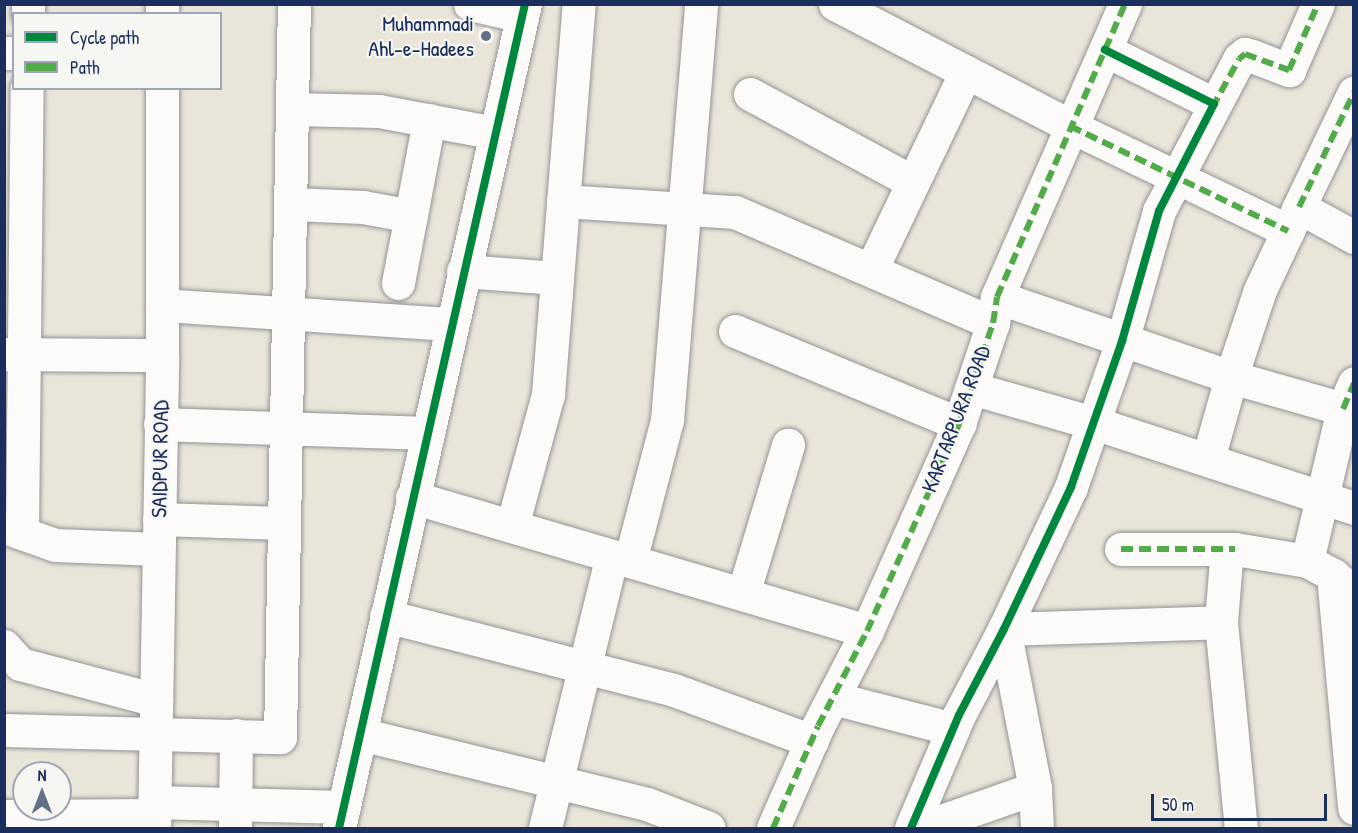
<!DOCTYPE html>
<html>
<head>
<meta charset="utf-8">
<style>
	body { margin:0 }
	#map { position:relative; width:1358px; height:833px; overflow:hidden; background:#eae5d9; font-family:"Patrick Hand",sans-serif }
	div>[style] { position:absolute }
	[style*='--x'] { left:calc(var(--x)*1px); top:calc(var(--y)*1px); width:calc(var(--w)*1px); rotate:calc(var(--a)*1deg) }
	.roads { filter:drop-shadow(0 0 2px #939496) drop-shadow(0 0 2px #939496) }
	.minor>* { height:33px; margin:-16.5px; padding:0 16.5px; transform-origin:16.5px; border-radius:16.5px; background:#fcfbf9 }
	.quiet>* { height:6px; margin-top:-3px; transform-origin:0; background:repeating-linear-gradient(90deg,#52ab49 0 12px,transparent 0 18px) }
	.cycleway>* { height:8px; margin:-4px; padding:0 4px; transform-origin:4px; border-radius:4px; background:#00873e }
	.dots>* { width:16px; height:16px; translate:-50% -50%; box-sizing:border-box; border:3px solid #f6f6f2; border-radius:50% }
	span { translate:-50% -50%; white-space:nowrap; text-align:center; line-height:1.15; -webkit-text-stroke:4.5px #f6f6f2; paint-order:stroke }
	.poi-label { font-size:22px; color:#1b2f5e }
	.right { translate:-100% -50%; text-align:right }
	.street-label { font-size:22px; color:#1b2f5e }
	.frame { position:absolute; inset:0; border:6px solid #1b2f5e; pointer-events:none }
	.legend { position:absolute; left:12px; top:12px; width:210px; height:78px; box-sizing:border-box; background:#f6f6f2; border:2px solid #9ea6b7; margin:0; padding:8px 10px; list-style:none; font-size:18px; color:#1b2f5e }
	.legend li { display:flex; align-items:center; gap:12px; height:30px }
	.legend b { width:30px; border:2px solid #9ea6b7 }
	.north { position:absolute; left:12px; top:761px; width:60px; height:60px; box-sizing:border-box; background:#f6f6f2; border:2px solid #9ea6b7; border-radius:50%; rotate:0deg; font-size:16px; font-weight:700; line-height:24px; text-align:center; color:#1b2f5e }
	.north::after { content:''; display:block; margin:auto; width:21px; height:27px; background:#636f89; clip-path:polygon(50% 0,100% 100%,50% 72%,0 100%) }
	.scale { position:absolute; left:1151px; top:794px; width:176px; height:27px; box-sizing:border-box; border:3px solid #1b2f5e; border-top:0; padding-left:8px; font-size:18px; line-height:21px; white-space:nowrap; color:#1b2f5e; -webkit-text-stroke:4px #f6f6f2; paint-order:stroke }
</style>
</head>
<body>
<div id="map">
	<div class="roads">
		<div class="minor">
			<div style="--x:470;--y:4;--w:53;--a:13"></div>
			<div style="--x:835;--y:4;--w:265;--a:27.4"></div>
			<div style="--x:1070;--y:126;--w:242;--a:25.7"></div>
			<div style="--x:28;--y:14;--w:10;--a:-90"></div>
			<div style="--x:162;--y:14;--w:10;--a:-90"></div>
			<div style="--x:1105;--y:50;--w:122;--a:26.4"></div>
			<div style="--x:4;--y:53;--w:10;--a:0"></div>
			<div style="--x:750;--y:94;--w:185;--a:28.4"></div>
			<div style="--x:292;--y:109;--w:87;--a:1.3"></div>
			<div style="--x:379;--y:111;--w:118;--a:10.7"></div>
			<div style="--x:563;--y:201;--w:172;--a:3.7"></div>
			<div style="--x:735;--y:212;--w:281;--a:23.3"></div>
			<div style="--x:291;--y:204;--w:72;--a:2.4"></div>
			<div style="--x:363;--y:207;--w:49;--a:10.6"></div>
			<div style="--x:1299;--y:207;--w:127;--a:-64.4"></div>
			<div style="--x:871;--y:270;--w:220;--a:-64.4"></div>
			<div style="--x:463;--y:271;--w:94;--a:4.3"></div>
			<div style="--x:398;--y:283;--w:166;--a:-79.2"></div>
			<div style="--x:997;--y:297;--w:247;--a:18.9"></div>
			<div style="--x:1231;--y:377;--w:128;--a:15.9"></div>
			<div style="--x:162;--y:305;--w:290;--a:3.8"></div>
			<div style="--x:735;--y:331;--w:243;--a:22.5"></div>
			<div style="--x:4;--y:354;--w:158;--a:0.4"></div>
			<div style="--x:971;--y:388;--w:128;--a:15.9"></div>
			<div style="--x:1094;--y:423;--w:274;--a:18.1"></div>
			<div style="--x:160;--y:424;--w:267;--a:1.9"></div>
			<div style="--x:1208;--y:459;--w:85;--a:-74.3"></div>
			<div style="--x:1231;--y:377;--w:92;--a:-71.6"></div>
			<div style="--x:1260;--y:290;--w:92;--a:-64.8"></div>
			<div style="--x:1299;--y:207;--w:63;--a:28.6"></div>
			<div style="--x:412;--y:497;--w:474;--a:16.4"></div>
			<div style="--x:159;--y:519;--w:125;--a:1.8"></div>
			<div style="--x:512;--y:526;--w:137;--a:-74.7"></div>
			<div style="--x:548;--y:394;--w:391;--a:-85.5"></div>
			<div style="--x:4;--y:527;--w:54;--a:19.4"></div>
			<div style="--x:55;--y:545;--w:103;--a:2.2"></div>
			<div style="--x:22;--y:533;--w:445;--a:-89.4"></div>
			<div style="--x:1121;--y:549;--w:114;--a:0"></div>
			<div style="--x:630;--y:561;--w:146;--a:-75.3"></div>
			<div style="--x:667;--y:420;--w:417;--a:-85.3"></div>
			<div style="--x:1307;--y:561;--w:156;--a:-76.7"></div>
			<div style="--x:1343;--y:409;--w:28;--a:-67"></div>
			<div style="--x:1333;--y:575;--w:234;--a:84.8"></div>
			<div style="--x:743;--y:594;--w:156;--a:-73.2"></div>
			<div style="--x:386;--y:616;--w:297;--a:14.4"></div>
			<div style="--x:674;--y:690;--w:147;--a:20.3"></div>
			<div style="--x:1221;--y:622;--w:207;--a:84.5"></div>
			<div style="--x:4;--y:646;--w:24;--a:48"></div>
			<div style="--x:20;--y:664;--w:141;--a:14.8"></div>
			<div style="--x:833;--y:698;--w:124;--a:14.5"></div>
			<div style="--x:4;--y:730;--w:276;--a:1.5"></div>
			<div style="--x:280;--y:737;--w:733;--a:-88.91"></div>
			<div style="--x:360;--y:734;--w:295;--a:13.7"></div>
			<div style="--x:647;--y:804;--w:66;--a:21.2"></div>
			<div style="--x:154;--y:802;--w:190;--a:1.5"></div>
			<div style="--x:4;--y:816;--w:150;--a:-0.4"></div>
			<div style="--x:154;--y:828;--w:473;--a:-89"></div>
			<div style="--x:162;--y:355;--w:267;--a:-90"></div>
			<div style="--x:235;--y:828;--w:93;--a:-89.4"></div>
			<div style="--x:339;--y:828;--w:845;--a:-77.28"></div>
			<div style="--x:545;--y:828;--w:280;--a:-76.2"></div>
			<div style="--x:773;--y:828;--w:111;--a:-66.2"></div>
			<div style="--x:818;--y:726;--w:107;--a:-62.7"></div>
			<div style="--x:867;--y:631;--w:227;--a:-66"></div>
			<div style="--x:959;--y:424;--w:107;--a:-71.4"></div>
			<div style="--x:993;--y:323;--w:26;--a:-81"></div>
			<div style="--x:997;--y:297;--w:320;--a:-66.4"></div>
			<div style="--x:911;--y:828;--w:123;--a:-67"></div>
			<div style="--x:959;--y:715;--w:97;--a:-62.4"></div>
			<div style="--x:1004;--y:629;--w:157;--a:-64.7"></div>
			<div style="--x:1071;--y:487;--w:155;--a:-70.7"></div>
			<div style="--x:1122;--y:341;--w:135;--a:-74.1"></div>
			<div style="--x:1159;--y:211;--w:172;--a:-62.2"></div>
			<div style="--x:1239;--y:59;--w:8;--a:-40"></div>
			<div style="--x:1245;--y:54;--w:7;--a:16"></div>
			<div style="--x:1252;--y:56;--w:40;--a:21"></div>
			<div style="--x:1289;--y:70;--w:72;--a:-66.3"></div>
			<div style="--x:921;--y:828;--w:121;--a:-19.3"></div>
			<div style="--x:1037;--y:828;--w:40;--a:-92.9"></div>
			<div style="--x:1035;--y:788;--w:162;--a:-101"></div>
			<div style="--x:1004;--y:629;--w:217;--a:-1.8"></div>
			<div style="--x:1221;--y:622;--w:62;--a:-85.4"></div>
			<div style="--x:1226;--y:560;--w:14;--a:-51"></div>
			<div style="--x:1235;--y:549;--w:73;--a:9.5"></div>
			<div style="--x:1307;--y:561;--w:30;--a:28"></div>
			<div style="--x:1333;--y:575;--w:27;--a:39"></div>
		</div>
	</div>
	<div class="quiet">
		<div style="--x:1212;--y:108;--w:56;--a:-61.1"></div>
		<div style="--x:1239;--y:59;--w:8;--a:-40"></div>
		<div style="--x:1245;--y:54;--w:47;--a:20"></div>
		<div style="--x:1289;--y:70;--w:72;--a:-66.3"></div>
		<div style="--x:1070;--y:126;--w:242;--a:25.7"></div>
		<div style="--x:1299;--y:207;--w:127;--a:-64.4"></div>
		<div style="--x:1343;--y:409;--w:28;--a:-67"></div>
		<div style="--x:1121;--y:549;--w:114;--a:0"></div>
		<div style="--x:773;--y:828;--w:111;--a:-66.2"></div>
		<div style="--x:818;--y:726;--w:107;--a:-62.7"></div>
		<div style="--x:867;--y:631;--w:227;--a:-66"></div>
		<div style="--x:959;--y:424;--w:107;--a:-71.4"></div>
		<div style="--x:993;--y:323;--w:26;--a:-81"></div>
		<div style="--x:997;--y:297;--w:320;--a:-66.4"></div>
	</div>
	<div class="cycleway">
		<div style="--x:339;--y:828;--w:845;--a:-77.28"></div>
		<div style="--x:911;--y:828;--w:123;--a:-67"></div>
		<div style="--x:959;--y:715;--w:97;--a:-62.4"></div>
		<div style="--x:1004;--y:629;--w:157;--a:-64.7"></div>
		<div style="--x:1071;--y:487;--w:155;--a:-70.7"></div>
		<div style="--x:1122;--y:341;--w:135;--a:-74.1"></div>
		<div style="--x:1159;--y:211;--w:120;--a:-62.8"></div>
		<div style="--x:1214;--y:104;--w:122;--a:-153.6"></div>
	</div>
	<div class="dots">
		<div style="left:486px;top:36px;background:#636f89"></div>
	</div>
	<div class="poi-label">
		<span class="right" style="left:474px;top:36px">Muhammadi<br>Ahl-e-Hadees</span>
	</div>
	<div class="street-label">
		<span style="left:956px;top:419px;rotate:-69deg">KARTARPURA ROAD</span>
		<span style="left:160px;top:459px;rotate:-89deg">SAIDPUR ROAD</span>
	</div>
	<div class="frame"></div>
	<ul class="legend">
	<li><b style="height:8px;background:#00873e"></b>Cycle path</li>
	<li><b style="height:8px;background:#52ab49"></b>Path</li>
	</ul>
	<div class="north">N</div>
	<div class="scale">50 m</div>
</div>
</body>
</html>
